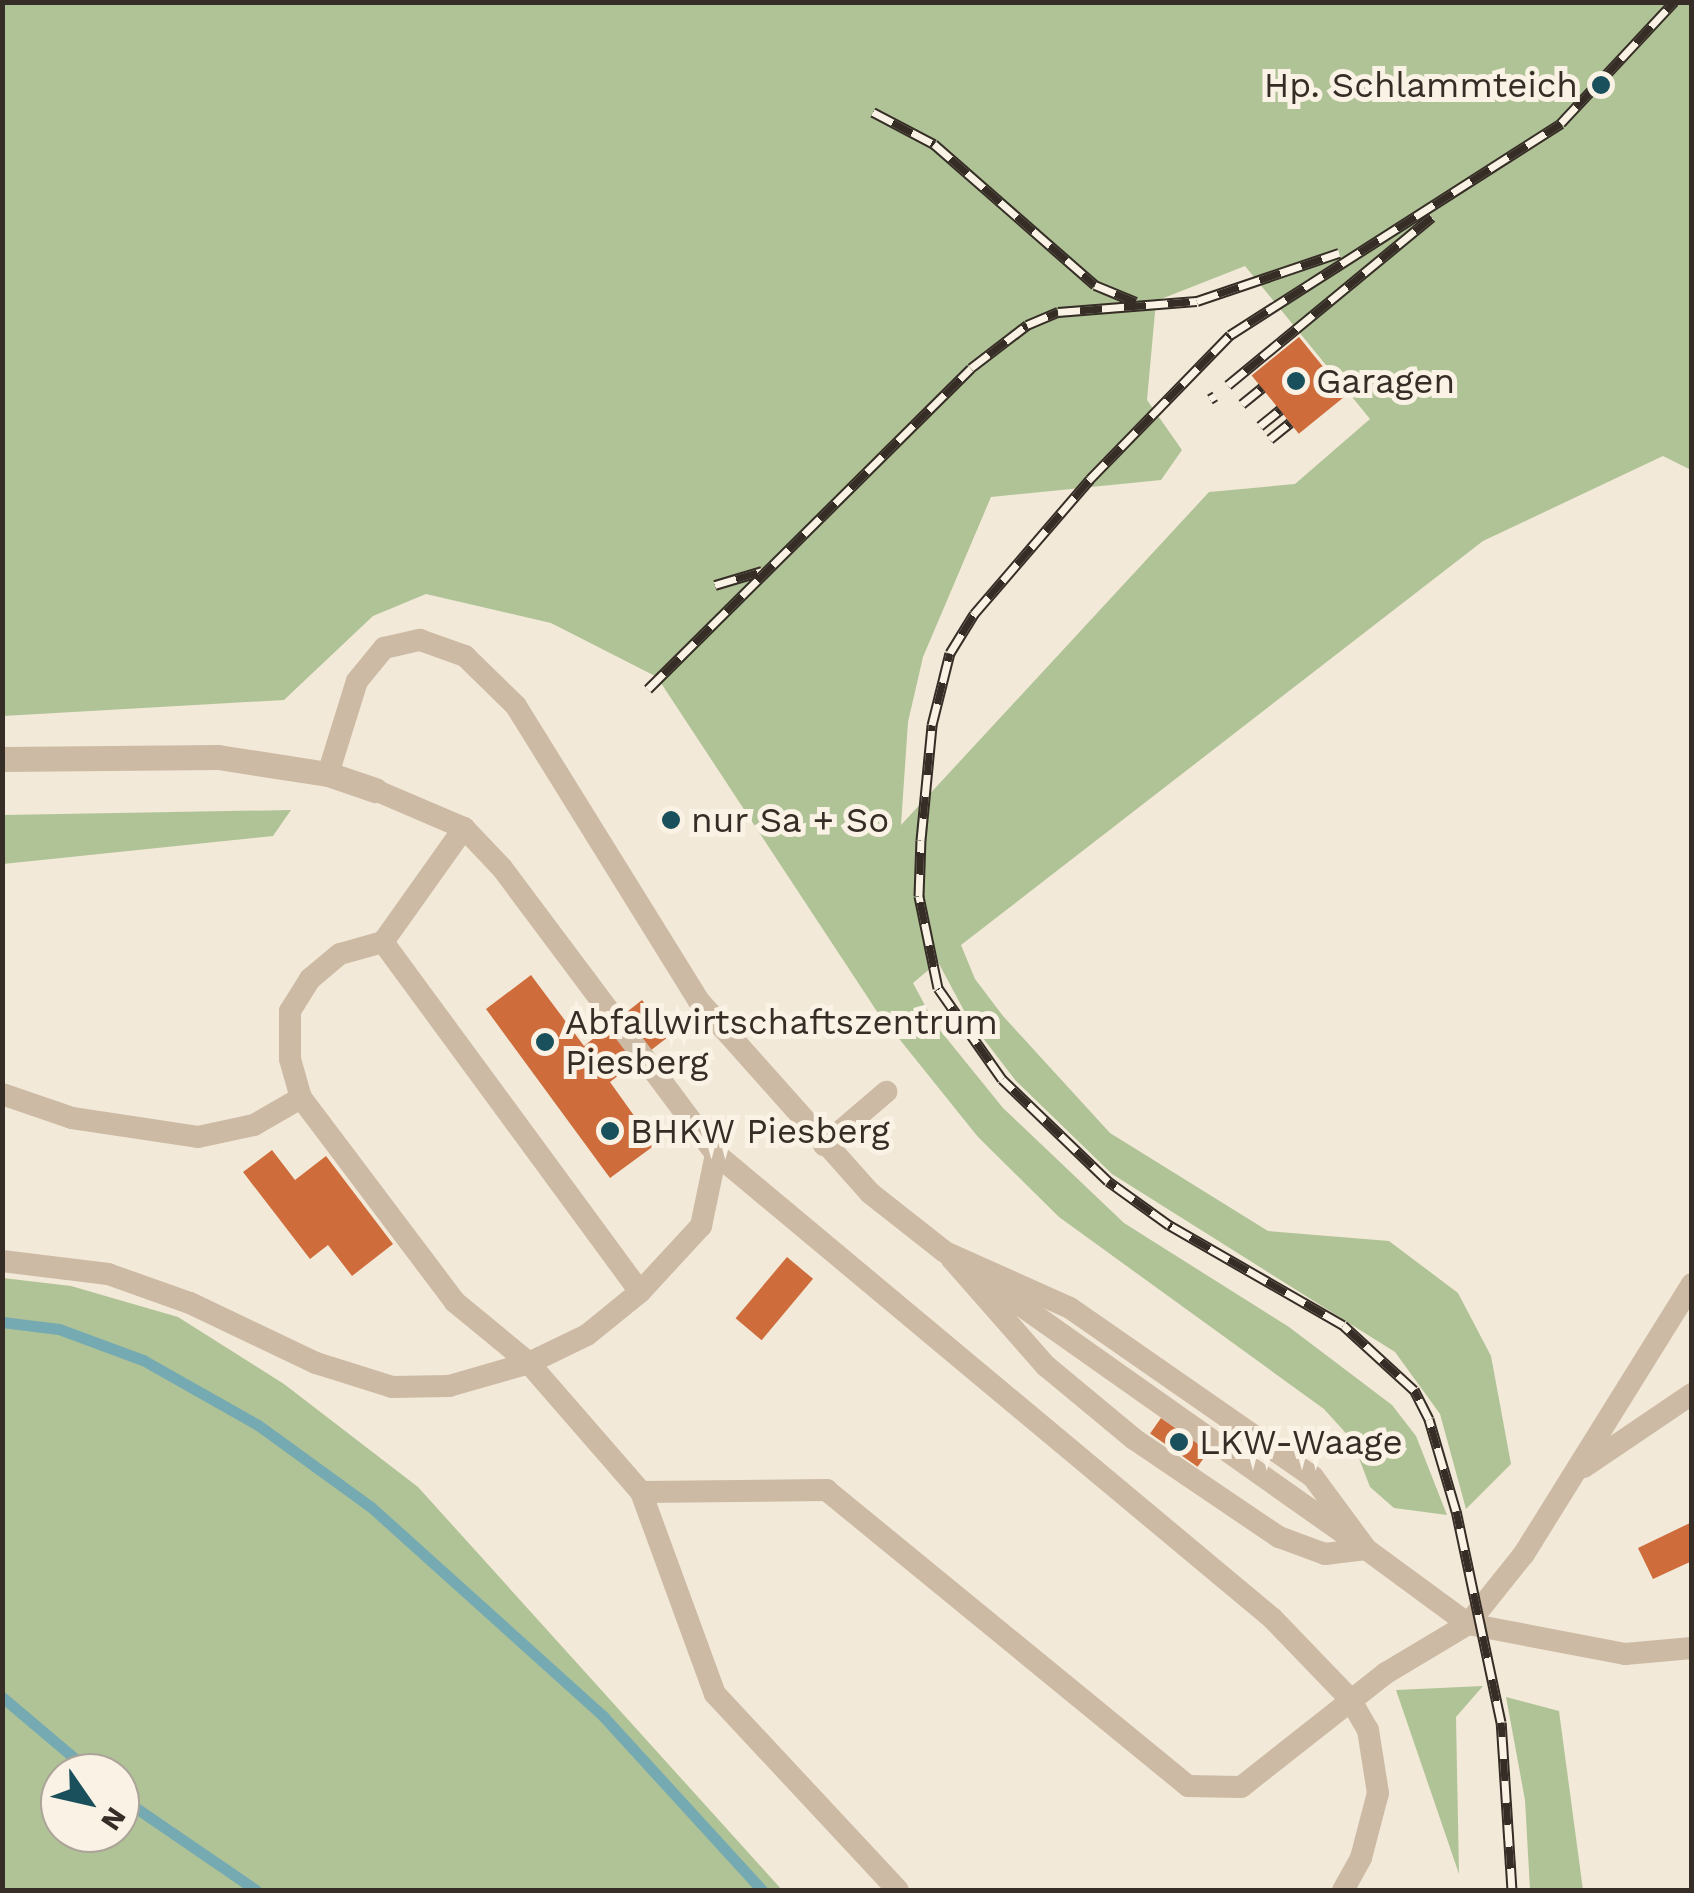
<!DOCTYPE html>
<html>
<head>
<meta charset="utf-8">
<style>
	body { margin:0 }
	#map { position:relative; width:1694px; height:1893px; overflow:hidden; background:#f3e9d8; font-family:"Work Sans",sans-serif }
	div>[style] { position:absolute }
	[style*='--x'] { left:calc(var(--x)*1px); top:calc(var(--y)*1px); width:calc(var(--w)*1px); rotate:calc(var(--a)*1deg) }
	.green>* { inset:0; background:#b0c397 }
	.stream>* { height:11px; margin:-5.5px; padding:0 5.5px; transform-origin:5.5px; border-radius:5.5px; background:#75aab2 }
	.building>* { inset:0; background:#ce6c3b; transform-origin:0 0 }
	.service>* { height:22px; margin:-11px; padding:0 11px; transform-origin:11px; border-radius:11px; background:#ccbaa4 }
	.minor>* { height:25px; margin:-12.5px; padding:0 12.5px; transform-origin:12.5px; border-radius:12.5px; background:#ccbaa4 }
	.rail>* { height:11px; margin-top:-5.5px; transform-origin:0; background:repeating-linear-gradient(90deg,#faf2e5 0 22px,#362d26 0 44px); box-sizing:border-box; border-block:2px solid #362d26 }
	.dots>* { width:28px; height:28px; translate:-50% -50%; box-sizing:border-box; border:5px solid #faf2e5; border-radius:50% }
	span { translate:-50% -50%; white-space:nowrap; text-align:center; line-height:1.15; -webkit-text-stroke:10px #faf2e5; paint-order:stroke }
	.poi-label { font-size:35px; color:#362d26 }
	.right { translate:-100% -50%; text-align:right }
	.left { translate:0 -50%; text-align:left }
	.frame { position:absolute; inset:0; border:5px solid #362d26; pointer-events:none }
	.north { position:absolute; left:40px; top:1753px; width:100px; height:100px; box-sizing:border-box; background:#faf2e5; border:2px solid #aca399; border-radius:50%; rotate:124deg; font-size:28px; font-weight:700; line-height:40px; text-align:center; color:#362d26 }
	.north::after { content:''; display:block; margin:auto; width:35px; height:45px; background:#19505b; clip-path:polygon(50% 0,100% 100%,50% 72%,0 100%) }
</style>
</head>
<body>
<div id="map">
	<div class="green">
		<div style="clip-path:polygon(evenodd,3px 2px,1691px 3px,1691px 470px,1663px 456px,1483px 541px,961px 945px,975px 979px,1003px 1016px,1110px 1133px,1268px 1231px,1389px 1241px,1458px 1293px,1491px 1356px,1511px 1464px,1466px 1509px,1440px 1414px,1395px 1352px,1112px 1174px,1016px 1081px,969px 1020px,938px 962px,913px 983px,935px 1024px,1003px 1108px,1124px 1223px,1289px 1327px,1392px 1405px,1416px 1436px,1447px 1515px,1394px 1508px,1370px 1487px,1352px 1440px,1324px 1409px,1059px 1217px,978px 1137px,876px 1010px,657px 677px,551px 623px,426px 594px,373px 616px,284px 700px,3px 716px,3px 2px,1245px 266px,1370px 419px,1295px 484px,1209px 492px,901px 825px,908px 722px,923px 657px,991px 497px,1161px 480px,1182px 450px,1147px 400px,1156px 301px,1245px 266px)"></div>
		<div style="clip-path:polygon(291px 810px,273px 836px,3px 864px,3px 815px)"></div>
		<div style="clip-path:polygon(evenodd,3px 1278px,71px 1286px,178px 1317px,284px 1384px,418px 1487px,782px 1890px,3px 1890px,3px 1278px,120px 1773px,120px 1833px,60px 1833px,60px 1773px,120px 1773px)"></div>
		<div style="clip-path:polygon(1483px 1686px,1456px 1717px,1459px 1874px,1396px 1690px)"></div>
		<div style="clip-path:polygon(1506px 1697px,1559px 1711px,1583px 1890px,1530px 1890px,1525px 1800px)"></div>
	</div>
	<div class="stream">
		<div style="--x:2;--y:1322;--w:57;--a:7"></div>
		<div style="--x:59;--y:1329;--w:90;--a:20.3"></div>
		<div style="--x:143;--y:1360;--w:132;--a:29.5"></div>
		<div style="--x:258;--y:1425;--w:140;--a:36"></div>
		<div style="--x:371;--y:1507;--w:312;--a:42"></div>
		<div style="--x:603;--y:1716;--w:236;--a:47.6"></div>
		<div style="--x:2;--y:1697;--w:118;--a:40.2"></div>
		<div style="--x:120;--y:1797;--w:165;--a:34.4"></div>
	</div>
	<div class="building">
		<div style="left:1299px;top:337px;width:75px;height:61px;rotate:51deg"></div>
		<div style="clip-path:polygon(531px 975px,584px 1046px,642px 1000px,668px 1037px,610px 1082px,655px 1145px,610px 1178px,486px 1009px)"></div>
		<div style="clip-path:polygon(272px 1150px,295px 1180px,326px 1156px,393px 1244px,352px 1276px,328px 1245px,310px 1259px,243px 1172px)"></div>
		<div style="left:787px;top:1257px;width:34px;height:80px;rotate:40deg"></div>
		<div style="left:1161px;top:1418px;width:58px;height:19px;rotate:35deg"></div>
		<div style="clip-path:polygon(1692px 1522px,1692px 1561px,1653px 1579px,1638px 1548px)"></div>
	</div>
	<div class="service">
		<div style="--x:328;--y:774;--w:97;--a:-72.7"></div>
		<div style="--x:357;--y:681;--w:43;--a:-50.7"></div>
		<div style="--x:384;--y:648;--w:37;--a:-13"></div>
		<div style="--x:420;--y:640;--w:48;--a:19.6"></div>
		<div style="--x:465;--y:656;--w:71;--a:44.4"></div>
		<div style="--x:516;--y:706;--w:347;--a:58.2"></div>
		<div style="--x:699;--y:1001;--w:257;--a:48.3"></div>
		<div style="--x:870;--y:1193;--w:95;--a:38.2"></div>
		<div style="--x:945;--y:1252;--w:137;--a:24.1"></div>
		<div style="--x:1070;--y:1308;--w:296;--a:34.8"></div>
		<div style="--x:1313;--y:1477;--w:89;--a:53.6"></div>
		<div style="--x:1366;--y:1549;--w:127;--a:36.3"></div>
		<div style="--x:1468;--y:1624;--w:96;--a:149.1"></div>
		<div style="--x:1386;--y:1673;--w:184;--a:141.8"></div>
		<div style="--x:1241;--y:1787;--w:53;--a:-178.9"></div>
		<div style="--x:1188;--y:1786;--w:467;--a:-140.7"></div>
		<div style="--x:827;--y:1490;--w:186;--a:179.4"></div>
		<div style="--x:641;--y:1492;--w:171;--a:-131"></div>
		<div style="--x:529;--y:1363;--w:96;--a:-140.5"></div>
		<div style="--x:455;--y:1302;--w:256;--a:-127"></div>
		<div style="--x:301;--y:1098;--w:41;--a:-105.8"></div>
		<div style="--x:290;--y:1059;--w:48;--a:-90"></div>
		<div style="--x:290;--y:1011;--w:38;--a:-58"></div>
		<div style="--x:310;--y:979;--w:39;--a:-40"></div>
		<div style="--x:340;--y:954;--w:45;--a:-15.6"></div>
		<div style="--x:383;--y:942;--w:140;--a:-54.6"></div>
		<div style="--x:375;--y:790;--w:97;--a:23.1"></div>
		<div style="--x:464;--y:828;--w:55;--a:46.5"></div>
		<div style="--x:502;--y:868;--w:357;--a:53.2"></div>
		<div style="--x:716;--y:1154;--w:724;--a:39.85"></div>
		<div style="--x:1272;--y:1618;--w:112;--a:46.1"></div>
		<div style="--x:1350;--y:1699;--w:36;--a:60"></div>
		<div style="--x:1368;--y:1730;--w:64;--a:81"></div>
		<div style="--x:1378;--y:1793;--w:67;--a:104.7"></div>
		<div style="--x:1361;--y:1858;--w:37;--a:119"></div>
		<div style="--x:383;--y:942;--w:434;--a:53.7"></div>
		<div style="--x:2;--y:1094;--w:74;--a:18.9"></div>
		<div style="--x:72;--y:1118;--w:127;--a:8.6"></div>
		<div style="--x:198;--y:1137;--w:57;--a:-12.1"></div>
		<div style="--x:254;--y:1125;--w:54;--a:-29.9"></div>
		<div style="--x:824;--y:1145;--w:82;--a:-40.5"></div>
		<div style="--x:951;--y:1258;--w:144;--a:48.7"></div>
		<div style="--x:1046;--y:1366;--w:114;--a:39.7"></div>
		<div style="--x:1134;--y:1439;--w:175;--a:34.1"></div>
		<div style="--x:1279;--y:1537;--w:49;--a:20.3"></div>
		<div style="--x:1325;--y:1554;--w:41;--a:-7"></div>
		<div style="--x:2;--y:1261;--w:107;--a:7"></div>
		<div style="--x:108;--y:1274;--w:87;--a:19.5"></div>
		<div style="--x:190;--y:1303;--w:140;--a:25.5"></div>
		<div style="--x:316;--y:1363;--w:80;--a:17.5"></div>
		<div style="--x:392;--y:1387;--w:57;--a:-1"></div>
		<div style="--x:449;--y:1386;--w:83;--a:-16"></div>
		<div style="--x:529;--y:1363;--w:64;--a:-25.8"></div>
		<div style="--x:587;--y:1335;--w:68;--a:-39.1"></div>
		<div style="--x:640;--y:1292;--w:90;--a:-47.3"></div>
		<div style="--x:701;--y:1226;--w:74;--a:-78.2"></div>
		<div style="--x:989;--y:1283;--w:442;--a:35.2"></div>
		<div style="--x:1692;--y:1284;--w:319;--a:121.9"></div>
		<div style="--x:1523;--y:1555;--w:88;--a:128.6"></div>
		<div style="--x:1468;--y:1624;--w:160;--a:10.8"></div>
		<div style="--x:1625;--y:1654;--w:67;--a:-5.1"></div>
		<div style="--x:1584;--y:1467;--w:130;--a:-34.1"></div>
		<div style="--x:641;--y:1492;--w:215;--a:69.9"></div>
		<div style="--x:715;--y:1694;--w:268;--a:47"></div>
	</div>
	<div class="minor">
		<div style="--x:2;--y:759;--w:216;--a:-0.5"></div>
		<div style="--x:218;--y:757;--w:111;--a:8.8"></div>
		<div style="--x:328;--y:774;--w:50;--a:18.8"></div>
	</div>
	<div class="rail">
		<div style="--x:873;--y:112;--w:69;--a:27.7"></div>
		<div style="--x:934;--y:144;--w:214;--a:41.2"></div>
		<div style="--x:1095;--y:285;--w:44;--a:22.5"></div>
		<div style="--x:1228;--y:385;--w:264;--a:-39.5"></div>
		<div style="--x:1210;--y:399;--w:6;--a:-31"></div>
		<div style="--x:1242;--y:404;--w:26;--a:-39"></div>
		<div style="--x:1260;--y:426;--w:26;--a:-39"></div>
		<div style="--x:1270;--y:439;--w:26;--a:-39"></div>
		<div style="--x:715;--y:585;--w:49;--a:-16.6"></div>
		<div style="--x:648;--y:689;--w:455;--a:-44.8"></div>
		<div style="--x:971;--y:368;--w:71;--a:-37.5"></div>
		<div style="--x:1027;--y:325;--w:34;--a:-23"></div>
		<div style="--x:1058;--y:312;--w:139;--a:-4.5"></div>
		<div style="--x:1197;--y:301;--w:150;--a:-18.7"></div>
		<div style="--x:1512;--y:1890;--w:168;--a:-93.7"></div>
		<div style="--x:1501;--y:1722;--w:216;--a:-102"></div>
		<div style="--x:1456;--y:1511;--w:96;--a:-106.4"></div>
		<div style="--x:1429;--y:1419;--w:33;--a:-117"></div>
		<div style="--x:1414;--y:1390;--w:96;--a:-137.5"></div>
		<div style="--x:1343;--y:1325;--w:201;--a:-150.1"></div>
		<div style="--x:1169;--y:1225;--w:75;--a:-144.2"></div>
		<div style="--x:1108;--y:1181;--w:147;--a:-136.1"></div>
		<div style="--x:1002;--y:1079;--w:111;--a:-125.1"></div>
		<div style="--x:938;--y:988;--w:94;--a:-101.7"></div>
		<div style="--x:919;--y:896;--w:56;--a:-88"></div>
		<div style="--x:921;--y:840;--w:116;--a:-84.5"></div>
		<div style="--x:932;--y:725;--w:74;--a:-76"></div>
		<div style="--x:950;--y:653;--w:46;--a:-58.4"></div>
		<div style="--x:974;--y:614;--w:178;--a:-49.3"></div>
		<div style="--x:1090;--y:479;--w:201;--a:-45.8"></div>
		<div style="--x:1230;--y:335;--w:393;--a:-32.6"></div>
		<div style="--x:1561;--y:123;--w:166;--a:-47"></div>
	</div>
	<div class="dots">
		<div style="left:1601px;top:85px;background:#19505b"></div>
		<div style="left:1296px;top:381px;background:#19505b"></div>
		<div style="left:671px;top:820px;background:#19505b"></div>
		<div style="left:545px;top:1042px;background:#19505b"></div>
		<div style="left:610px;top:1131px;background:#19505b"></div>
		<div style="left:1179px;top:1442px;background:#19505b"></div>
	</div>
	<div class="poi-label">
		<span class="right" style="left:1578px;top:85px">Hp. Schlammteich</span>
		<span class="left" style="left:1316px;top:381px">Garagen</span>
		<span class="left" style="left:691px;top:820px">nur Sa + So</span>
		<span class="left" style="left:565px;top:1042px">Abfallwirtschaftszentrum<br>Piesberg</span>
		<span class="left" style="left:630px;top:1131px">BHKW Piesberg</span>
		<span class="left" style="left:1199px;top:1442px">LKW-Waage</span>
	</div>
	<div class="frame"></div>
	<div class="north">N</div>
</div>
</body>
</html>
